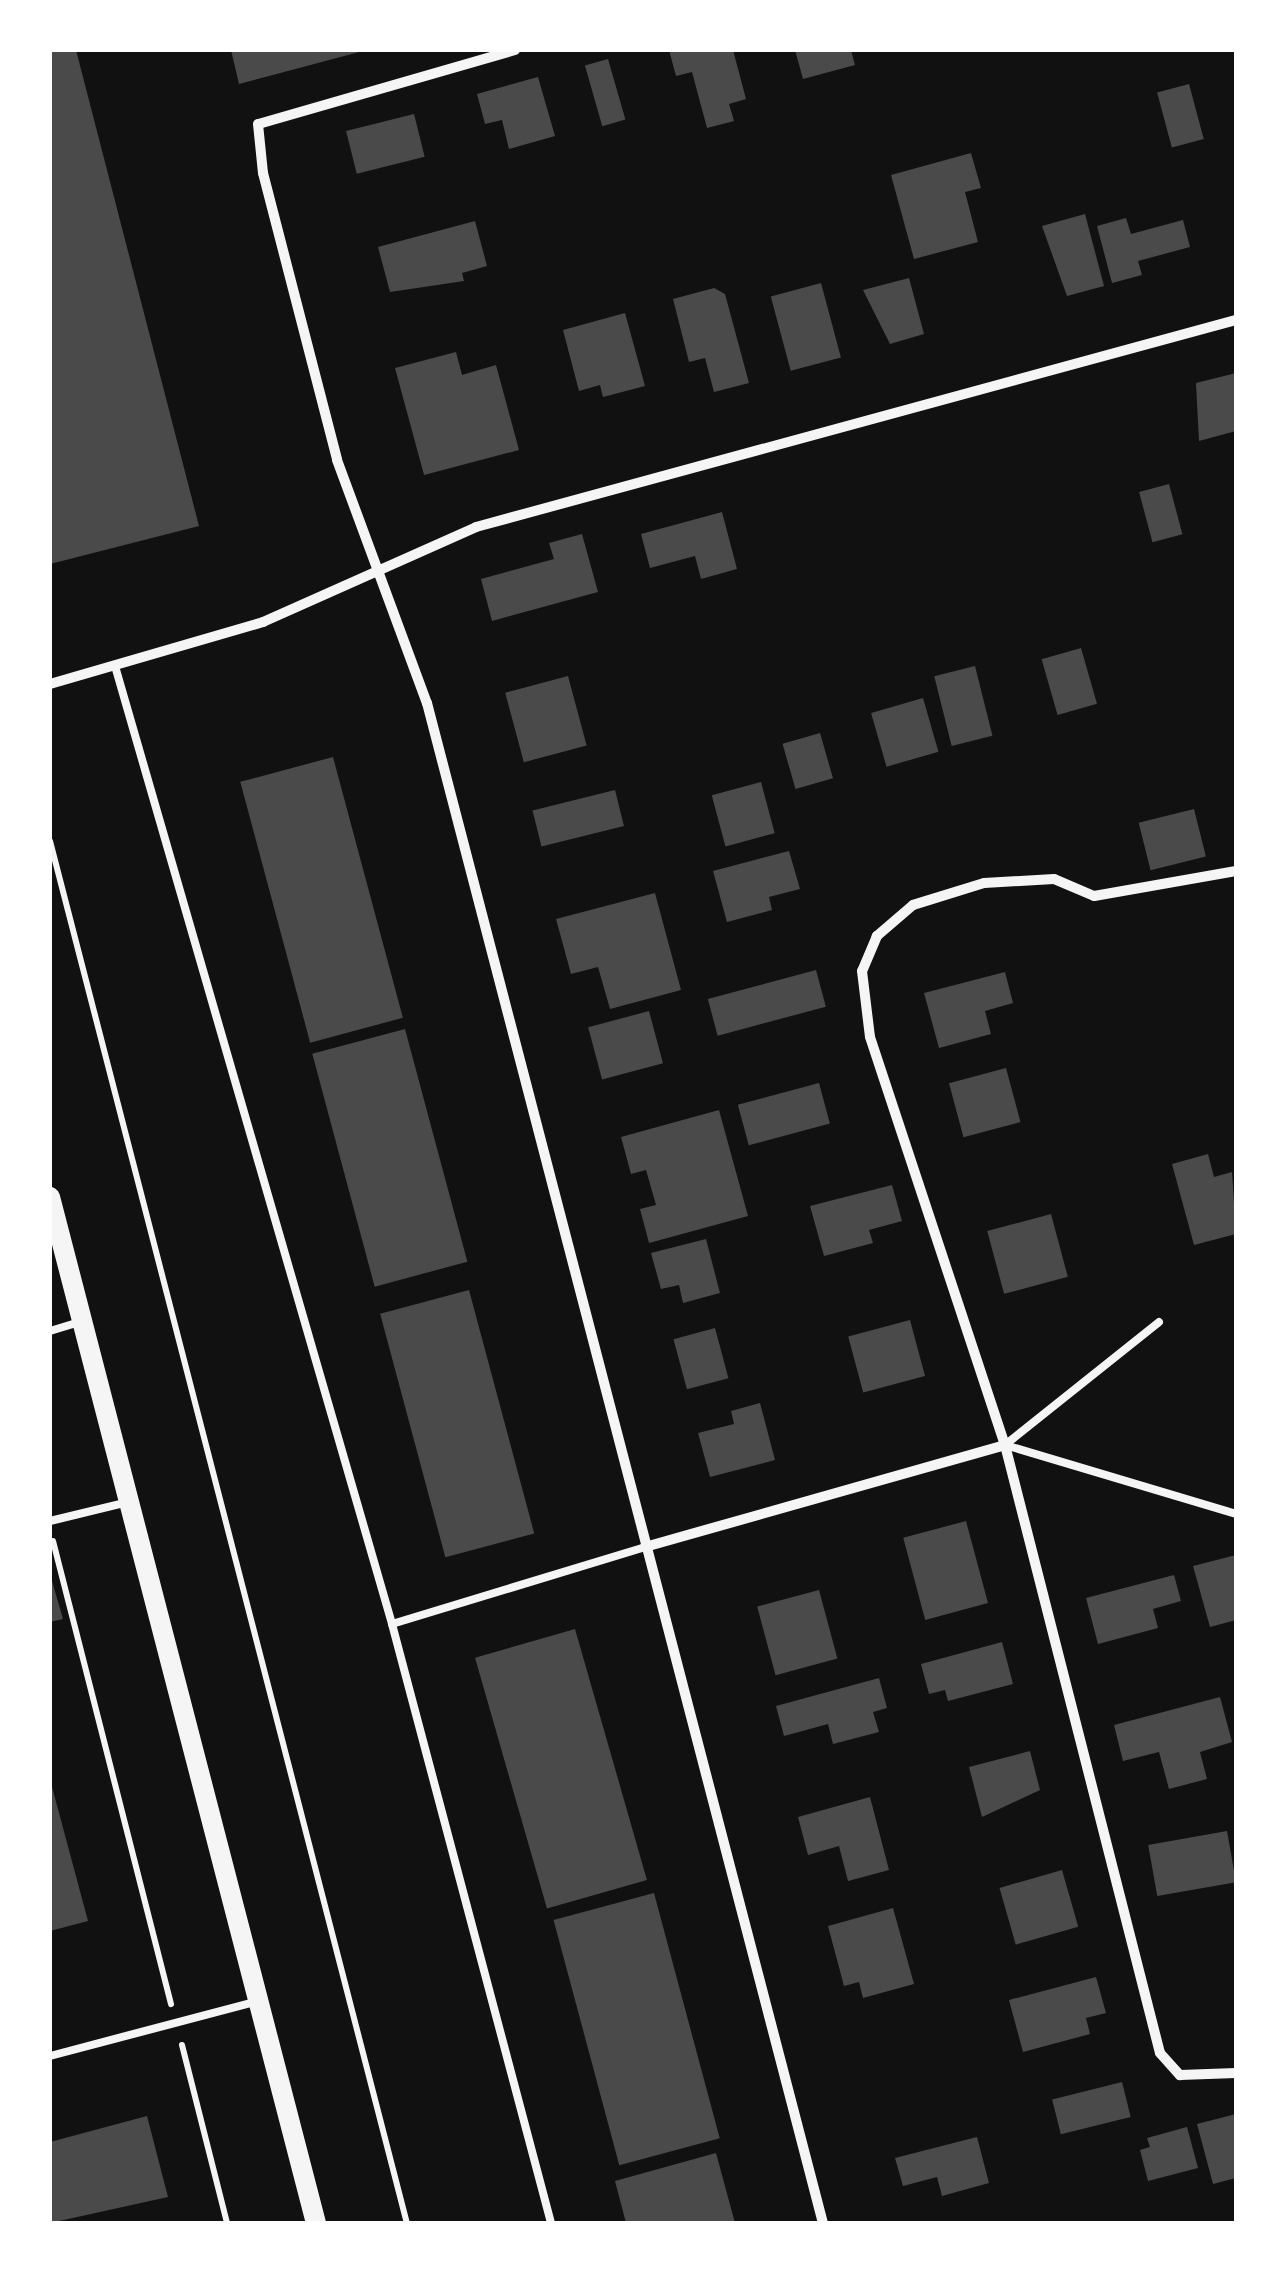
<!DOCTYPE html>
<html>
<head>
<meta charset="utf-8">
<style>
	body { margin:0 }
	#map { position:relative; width:1286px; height:2273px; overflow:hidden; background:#111; font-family:"DejaVu Sans",sans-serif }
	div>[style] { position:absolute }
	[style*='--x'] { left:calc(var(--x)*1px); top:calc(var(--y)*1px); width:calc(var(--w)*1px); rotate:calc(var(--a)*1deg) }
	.building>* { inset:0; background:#4a4a4a; transform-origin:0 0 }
	.path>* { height:6px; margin:-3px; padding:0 3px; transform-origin:3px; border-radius:3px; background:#f5f5f5 }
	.service>* { height:8px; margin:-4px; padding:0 4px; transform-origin:4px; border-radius:4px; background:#f5f5f5 }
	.minor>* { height:10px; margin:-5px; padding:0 5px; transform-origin:5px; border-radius:5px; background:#f5f5f5 }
	.secondary>* { height:20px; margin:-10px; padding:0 10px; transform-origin:10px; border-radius:10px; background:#f5f5f5 }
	span { translate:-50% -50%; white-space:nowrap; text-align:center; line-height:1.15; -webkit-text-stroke:8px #fff; paint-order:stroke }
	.frame { position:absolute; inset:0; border:52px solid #fff; pointer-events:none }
</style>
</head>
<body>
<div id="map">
	<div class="building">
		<div style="clip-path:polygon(50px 50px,76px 50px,199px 526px,50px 564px)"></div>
		<div style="clip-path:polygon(231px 50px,363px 50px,363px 51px,239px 84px)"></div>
		<div style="clip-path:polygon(669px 50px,733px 50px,746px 99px,729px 104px,734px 121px,707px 128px,692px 72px,676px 76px)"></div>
		<div style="clip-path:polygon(795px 50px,851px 50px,855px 65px,803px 79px)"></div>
		<div style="left:608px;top:59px;width:63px;height:24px;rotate:74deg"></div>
		<div style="clip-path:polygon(538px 77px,555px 136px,509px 149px,502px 120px,485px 124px,477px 94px)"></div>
		<div style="left:1189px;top:84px;width:57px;height:33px;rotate:75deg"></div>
		<div style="left:414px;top:114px;width:44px;height:70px;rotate:76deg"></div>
		<div style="clip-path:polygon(971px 153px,981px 188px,965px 192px,978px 242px,914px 259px,891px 175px)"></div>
		<div style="clip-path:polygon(1085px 214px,1104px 286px,1067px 296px,1042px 226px)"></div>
		<div style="clip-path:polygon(1126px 218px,1131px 234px,1183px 220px,1190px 247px,1138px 261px,1142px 275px,1112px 283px,1097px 226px)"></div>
		<div style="clip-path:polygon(475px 221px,487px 266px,462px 273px,464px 281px,390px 292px,378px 247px)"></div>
		<div style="clip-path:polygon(909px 278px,924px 334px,890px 344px,863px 290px)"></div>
		<div style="left:821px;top:283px;width:77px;height:52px;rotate:75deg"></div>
		<div style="clip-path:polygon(714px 288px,725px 294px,749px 383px,714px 392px,705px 358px,689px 362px,673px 299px)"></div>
		<div style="clip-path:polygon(625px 313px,645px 386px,603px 397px,600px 385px,579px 391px,563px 330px)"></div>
		<div style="clip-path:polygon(456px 352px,462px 375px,496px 365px,519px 450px,424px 475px,395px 368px)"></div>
		<div style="clip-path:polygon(1236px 373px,1236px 431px,1199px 441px,1196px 383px)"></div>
		<div style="left:1169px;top:484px;width:52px;height:31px;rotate:75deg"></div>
		<div style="clip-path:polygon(722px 512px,737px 569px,701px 579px,695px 556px,650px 568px,641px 534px)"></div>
		<div style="clip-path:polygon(582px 534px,598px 592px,492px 621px,481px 579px,554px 559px,549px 543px)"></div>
		<div style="left:1081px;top:648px;width:58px;height:41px;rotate:74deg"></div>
		<div style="left:975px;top:666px;width:72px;height:42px;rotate:76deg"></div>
		<div style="left:568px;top:676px;width:72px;height:65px;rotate:75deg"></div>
		<div style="left:923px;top:698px;width:56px;height:54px;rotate:74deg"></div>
		<div style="left:820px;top:733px;width:47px;height:39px;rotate:74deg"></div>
		<div style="left:333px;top:757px;width:270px;height:96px;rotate:75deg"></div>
		<div style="left:761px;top:782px;width:53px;height:51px;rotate:75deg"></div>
		<div style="left:615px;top:790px;width:37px;height:85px;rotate:76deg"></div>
		<div style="left:1194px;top:809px;width:49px;height:57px;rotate:76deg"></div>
		<div style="clip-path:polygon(789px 851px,800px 889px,769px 897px,772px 910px,727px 922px,713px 871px)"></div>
		<div style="clip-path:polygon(655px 893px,681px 990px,610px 1009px,598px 967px,571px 974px,556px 919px)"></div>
		<div style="left:816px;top:970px;width:38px;height:112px;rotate:75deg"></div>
		<div style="clip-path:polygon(1005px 972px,1013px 1003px,985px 1011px,991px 1034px,939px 1048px,924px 993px)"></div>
		<div style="left:649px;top:1011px;width:54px;height:63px;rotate:75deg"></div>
		<div style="left:405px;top:1029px;width:241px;height:96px;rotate:75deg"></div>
		<div style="left:1006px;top:1068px;width:56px;height:59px;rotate:75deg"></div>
		<div style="left:819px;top:1083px;width:42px;height:84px;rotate:75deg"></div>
		<div style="clip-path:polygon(719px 1110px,748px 1216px,649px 1243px,640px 1209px,656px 1205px,646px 1170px,631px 1174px,621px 1137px)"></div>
		<div style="clip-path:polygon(1208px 1154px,1214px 1177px,1232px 1172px,1236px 1234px,1194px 1245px,1172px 1164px)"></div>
		<div style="clip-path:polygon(892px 1185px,902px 1221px,869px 1230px,873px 1243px,824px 1256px,810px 1206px)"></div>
		<div style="left:1051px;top:1214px;width:65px;height:66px;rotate:75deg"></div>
		<div style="clip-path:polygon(706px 1239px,720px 1293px,683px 1303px,679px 1285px,661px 1289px,651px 1253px)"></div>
		<div style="left:469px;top:1290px;width:252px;height:92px;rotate:75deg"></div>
		<div style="left:910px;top:1320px;width:58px;height:64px;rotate:75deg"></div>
		<div style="left:715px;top:1328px;width:52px;height:43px;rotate:75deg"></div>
		<div style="clip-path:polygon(760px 1403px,775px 1460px,710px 1477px,698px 1433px,734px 1424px,731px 1411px)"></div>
		<div style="left:966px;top:1521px;width:85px;height:65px;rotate:75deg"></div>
		<div style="clip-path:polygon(1236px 1555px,1236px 1620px,1210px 1627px,1193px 1566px)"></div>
		<div style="clip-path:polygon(50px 1574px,63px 1619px,50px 1622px)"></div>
		<div style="clip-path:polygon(1174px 1575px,1181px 1601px,1153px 1609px,1158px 1628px,1098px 1644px,1086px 1598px)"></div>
		<div style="left:819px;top:1590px;width:71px;height:64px;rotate:75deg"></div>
		<div style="left:575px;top:1629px;width:261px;height:104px;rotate:74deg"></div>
		<div style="clip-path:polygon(1002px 1642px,1013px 1684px,948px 1701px,945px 1690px,929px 1694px,921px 1664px)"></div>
		<div style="clip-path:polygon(879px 1678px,887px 1708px,873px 1712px,879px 1732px,833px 1744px,828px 1724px,784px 1736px,776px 1706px)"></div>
		<div style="clip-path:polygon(1220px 1697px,1232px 1742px,1200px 1752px,1207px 1779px,1169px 1789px,1159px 1752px,1123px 1761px,1114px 1725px)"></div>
		<div style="clip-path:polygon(1030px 1751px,1040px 1790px,982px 1817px,969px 1767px)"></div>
		<div style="clip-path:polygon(51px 1783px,88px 1921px,50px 1931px,50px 1784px)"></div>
		<div style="clip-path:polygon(870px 1797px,889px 1870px,848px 1881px,839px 1846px,808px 1855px,798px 1817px)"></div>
		<div style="left:1227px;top:1831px;width:52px;height:80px;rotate:80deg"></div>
		<div style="left:1062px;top:1870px;width:59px;height:65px;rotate:74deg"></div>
		<div style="left:654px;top:1893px;width:254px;height:104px;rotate:75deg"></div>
		<div style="clip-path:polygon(893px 1908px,914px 1984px,863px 1998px,859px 1982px,844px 1986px,828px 1926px)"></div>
		<div style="clip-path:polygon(1096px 1977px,1106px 2013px,1086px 2018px,1090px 2034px,1023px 2052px,1009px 2000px)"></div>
		<div style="left:1122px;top:2082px;width:36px;height:72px;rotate:76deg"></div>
		<div style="clip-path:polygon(1236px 2114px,1236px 2178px,1213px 2184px,1197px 2124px)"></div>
		<div style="clip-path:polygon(147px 2116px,168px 2197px,50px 2223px,50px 2142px)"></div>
		<div style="clip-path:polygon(1187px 2127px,1198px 2168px,1148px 2181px,1140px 2150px,1150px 2147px,1147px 2138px)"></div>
		<div style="clip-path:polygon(977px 2137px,989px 2183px,942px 2196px,937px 2177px,903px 2186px,895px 2158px)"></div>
		<div style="clip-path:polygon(716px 2153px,735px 2223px,626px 2223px,615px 2181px)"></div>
	</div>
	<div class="path">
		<div style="--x:50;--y:841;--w:1427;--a:75.52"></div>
		<div style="--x:53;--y:1541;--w:478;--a:75.7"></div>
		<div style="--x:182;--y:2045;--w:184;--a:75.8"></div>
	</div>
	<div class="service">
		<div style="--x:115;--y:666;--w:997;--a:73.87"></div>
		<div style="--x:392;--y:1624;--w:620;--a:75.13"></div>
		<div style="--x:50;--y:1331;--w:30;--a:-17"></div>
		<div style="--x:1005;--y:1445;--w:241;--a:16.6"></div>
		<div style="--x:1005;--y:1445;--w:197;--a:-38.6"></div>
		<div style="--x:50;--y:1521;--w:80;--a:-13.7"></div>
		<div style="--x:392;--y:1624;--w:264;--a:-16.9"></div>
		<div style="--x:50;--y:2056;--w:215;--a:-14.8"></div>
	</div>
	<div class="minor">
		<div style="--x:515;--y:50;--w:267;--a:163.9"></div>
		<div style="--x:258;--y:124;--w:49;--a:84.2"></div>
		<div style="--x:263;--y:173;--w:296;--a:75.5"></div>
		<div style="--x:337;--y:460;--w:259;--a:69.7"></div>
		<div style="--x:427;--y:703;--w:1571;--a:75.4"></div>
		<div style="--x:50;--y:684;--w:222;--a:-16.2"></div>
		<div style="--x:263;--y:622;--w:233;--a:-24"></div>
		<div style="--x:476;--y:527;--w:788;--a:-15.24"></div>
		<div style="--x:1236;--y:871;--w:144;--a:170"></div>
		<div style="--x:1094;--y:896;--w:43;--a:-157"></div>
		<div style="--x:1054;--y:879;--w:70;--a:176.7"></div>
		<div style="--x:984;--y:883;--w:74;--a:162.8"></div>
		<div style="--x:913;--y:905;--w:48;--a:139.3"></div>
		<div style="--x:877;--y:936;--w:38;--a:113"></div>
		<div style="--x:862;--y:971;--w:66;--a:83.1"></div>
		<div style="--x:870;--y:1037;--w:430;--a:71.7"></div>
		<div style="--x:1005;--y:1445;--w:627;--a:75.7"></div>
		<div style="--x:1160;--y:2053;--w:30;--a:48"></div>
		<div style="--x:1180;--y:2075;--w:56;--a:-2"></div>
		<div style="--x:645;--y:1547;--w:374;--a:-15.8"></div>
	</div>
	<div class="secondary">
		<div style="--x:50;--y:1197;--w:1060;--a:75.47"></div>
	</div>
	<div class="frame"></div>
</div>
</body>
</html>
